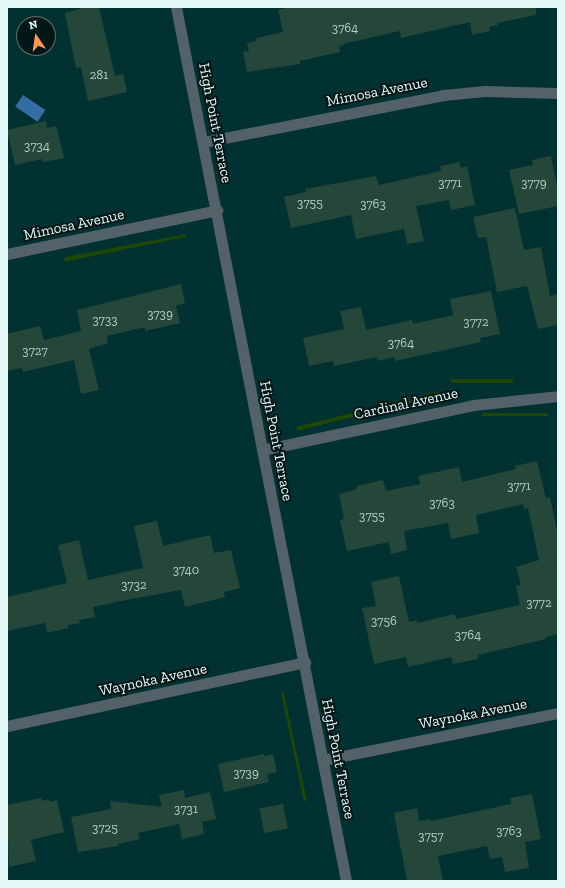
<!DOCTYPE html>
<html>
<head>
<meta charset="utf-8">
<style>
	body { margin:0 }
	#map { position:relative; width:565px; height:888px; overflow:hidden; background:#013131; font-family:"Zilla Slab",serif }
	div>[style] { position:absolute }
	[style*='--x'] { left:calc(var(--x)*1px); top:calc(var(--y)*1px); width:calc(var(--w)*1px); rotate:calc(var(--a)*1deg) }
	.green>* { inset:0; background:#1e4706; transform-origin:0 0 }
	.water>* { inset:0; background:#346da3; transform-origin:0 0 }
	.building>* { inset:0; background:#254739; transform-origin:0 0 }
	.minor>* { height:11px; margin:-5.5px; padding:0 5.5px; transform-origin:5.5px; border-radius:5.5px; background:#526268 }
	.tertiary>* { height:11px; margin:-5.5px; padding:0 5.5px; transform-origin:5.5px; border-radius:5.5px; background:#526268 }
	span { translate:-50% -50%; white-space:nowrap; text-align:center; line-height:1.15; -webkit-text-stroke:4px #051616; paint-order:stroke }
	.number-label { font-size:13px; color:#b3ccc8 }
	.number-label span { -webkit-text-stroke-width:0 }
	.street-label { font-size:15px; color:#e2f9f8 }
	.frame { position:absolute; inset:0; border:8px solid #e2f9f8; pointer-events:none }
	.north { position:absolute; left:16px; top:16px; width:40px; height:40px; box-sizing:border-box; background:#051616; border:1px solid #5d7170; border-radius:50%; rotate:347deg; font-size:11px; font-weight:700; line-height:16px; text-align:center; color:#e2f9f8 }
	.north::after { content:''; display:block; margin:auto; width:14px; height:18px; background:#fe9b59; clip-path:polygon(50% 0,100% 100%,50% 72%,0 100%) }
</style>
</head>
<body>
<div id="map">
	<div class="green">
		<div style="clip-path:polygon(186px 234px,186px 237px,64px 262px,65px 257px)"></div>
		<div style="left:513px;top:379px;width:4px;height:62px;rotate:90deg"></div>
		<div style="left:440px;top:391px;width:4px;height:148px;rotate:76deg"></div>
		<div style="left:548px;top:413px;width:3px;height:66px;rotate:90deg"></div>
		<div style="left:284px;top:693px;width:110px;height:3px;rotate:78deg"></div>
	</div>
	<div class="water">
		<div style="left:23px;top:95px;width:27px;height:14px;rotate:34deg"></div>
	</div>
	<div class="building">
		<div style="clip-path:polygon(86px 7px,99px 7px,115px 76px,123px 74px,127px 92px,88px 101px,81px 67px,76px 68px,65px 13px)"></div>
		<div style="clip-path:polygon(290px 7px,536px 7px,536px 15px,497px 23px,498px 25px,489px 27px,490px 31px,472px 35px,470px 22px,401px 38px,400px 31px,347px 43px,339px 47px,340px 52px,300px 61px,300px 64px,247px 72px,243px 52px,249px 51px,247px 43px,257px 41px,256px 38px,283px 32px,278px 10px)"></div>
		<div style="clip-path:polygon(46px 121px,47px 128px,56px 126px,64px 158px,43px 162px,42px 159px,15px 165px,7px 130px)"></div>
		<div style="clip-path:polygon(551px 156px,558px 191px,558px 206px,519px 214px,509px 170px,533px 165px,532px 160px)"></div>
		<div style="clip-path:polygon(459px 162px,461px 168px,467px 166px,475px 205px,451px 210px,449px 200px,416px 206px,424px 241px,407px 244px,404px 229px,356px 239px,351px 215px,291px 228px,284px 197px,306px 192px,305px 189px,376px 176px,379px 185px,441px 171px,440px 166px)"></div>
		<div style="clip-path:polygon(515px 208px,524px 250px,541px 247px,550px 296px,558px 294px,558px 325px,538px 329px,527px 286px,497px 292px,486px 237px,478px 238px,473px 217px)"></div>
		<div style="clip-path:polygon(181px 284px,185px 303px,176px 306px,180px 323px,145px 331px,145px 327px,107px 336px,108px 343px,89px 349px,99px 390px,81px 394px,74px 360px,23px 372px,22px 368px,7px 371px,7px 334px,40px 326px,44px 340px,81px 331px,77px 310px)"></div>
		<div style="clip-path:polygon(491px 291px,500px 334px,480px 338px,481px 342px,395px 361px,394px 357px,378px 361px,377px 357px,334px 366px,333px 361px,309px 366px,303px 338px,344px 329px,340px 311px,361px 307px,366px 330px,412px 320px,413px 324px,453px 315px,450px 299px)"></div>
		<div style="clip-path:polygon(537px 461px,546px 498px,550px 497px,558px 537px,558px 634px,546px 637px,546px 639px,478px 655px,478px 659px,453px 664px,451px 657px,408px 667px,406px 657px,374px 664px,362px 608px,376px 606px,371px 582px,399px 576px,409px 622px,417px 620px,417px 623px,455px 614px,456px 619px,520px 605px,516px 586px,521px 585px,516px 567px,539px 560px,528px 508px,524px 509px,523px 504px,476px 515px,479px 533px,451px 539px,448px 523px,404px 531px,407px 550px,391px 554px,389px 542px,347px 551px,340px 520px,344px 519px,339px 494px,357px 489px,357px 486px,383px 480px,386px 491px,420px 484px,418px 476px,459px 467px,462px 482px,516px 469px,515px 466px)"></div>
		<div style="clip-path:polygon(157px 521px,163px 546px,210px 535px,214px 553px,231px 550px,240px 588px,224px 592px,225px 597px,185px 607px,181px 590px,131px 599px,93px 607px,95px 617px,79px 620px,80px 623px,68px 625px,68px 628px,47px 633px,45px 623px,7px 631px,7px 597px,67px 583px,58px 545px,79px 540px,88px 580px,143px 568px,134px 526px)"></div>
		<div style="clip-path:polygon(264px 754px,264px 756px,273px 754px,277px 772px,267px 774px,269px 782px,224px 792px,218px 764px)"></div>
		<div style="clip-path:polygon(184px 790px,185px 798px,210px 792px,216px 819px,202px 822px,204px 834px,182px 839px,179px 824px,138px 833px,140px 839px,118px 844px,119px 846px,78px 852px,71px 817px,111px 809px,110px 801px,162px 807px,159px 795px)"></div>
		<div style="clip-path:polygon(532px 794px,541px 839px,525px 842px,529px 868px,505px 872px,502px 857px,490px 859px,487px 846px,438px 856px,443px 881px,407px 881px,394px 813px,417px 808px,419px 821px,430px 819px,431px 821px,511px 804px,510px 798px)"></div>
		<div style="clip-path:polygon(41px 798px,42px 801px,49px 799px,50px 802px,57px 800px,64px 832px,31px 840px,36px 861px,9px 867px,7px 805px)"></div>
		<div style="left:283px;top:804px;width:25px;height:24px;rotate:79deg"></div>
	</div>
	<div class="minor">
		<div style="--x:204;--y:142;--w:244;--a:-11.1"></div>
		<div style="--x:443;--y:95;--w:42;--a:-5.4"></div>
		<div style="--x:485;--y:91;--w:73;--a:1.6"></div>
		<div style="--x:7;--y:254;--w:215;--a:-11.8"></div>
		<div style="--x:262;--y:450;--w:216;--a:-12"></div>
		<div style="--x:473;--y:405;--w:85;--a:-6"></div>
		<div style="--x:7;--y:726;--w:305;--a:-12.1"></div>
		<div style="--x:323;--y:760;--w:240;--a:-11.3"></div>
	</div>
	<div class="tertiary">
		<div style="--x:176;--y:7;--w:890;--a:78.99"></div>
	</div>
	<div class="number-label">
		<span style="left:345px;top:28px">3764</span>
		<span style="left:99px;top:75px">281</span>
		<span style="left:37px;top:146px">3734</span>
		<span style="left:450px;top:183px">3771</span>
		<span style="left:534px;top:183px">3779</span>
		<span style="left:310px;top:203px">3755</span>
		<span style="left:373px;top:204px">3763</span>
		<span style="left:160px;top:314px">3739</span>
		<span style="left:105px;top:320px">3733</span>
		<span style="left:476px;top:322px">3772</span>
		<span style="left:401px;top:343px">3764</span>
		<span style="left:35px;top:351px">3727</span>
		<span style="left:519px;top:486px">3771</span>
		<span style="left:442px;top:503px">3763</span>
		<span style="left:372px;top:516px">3755</span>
		<span style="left:186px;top:570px">3740</span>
		<span style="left:134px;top:585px">3732</span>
		<span style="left:539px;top:603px">3772</span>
		<span style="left:384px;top:621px">3756</span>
		<span style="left:468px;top:635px">3764</span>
		<span style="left:246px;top:773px">3739</span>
		<span style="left:186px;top:809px">3731</span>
		<span style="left:105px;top:828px">3725</span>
		<span style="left:509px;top:831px">3763</span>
		<span style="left:431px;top:836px">3757</span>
	</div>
	<div class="street-label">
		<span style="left:377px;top:92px;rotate:-11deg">Mimosa Avenue</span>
		<span style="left:215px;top:123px;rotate:79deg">High Point Terrace</span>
		<span style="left:74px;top:225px;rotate:-12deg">Mimosa Avenue</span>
		<span style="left:406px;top:404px;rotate:-12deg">Cardinal Avenue</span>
		<span style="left:276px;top:441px;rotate:79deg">High Point Terrace</span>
		<span style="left:153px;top:680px;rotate:-12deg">Waynoka Avenue</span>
		<span style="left:473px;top:714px;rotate:-11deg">Waynoka Avenue</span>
		<span style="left:338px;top:759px;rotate:79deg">High Point Terrace</span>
	</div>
	<div class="frame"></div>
	<div class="north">N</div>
</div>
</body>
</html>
